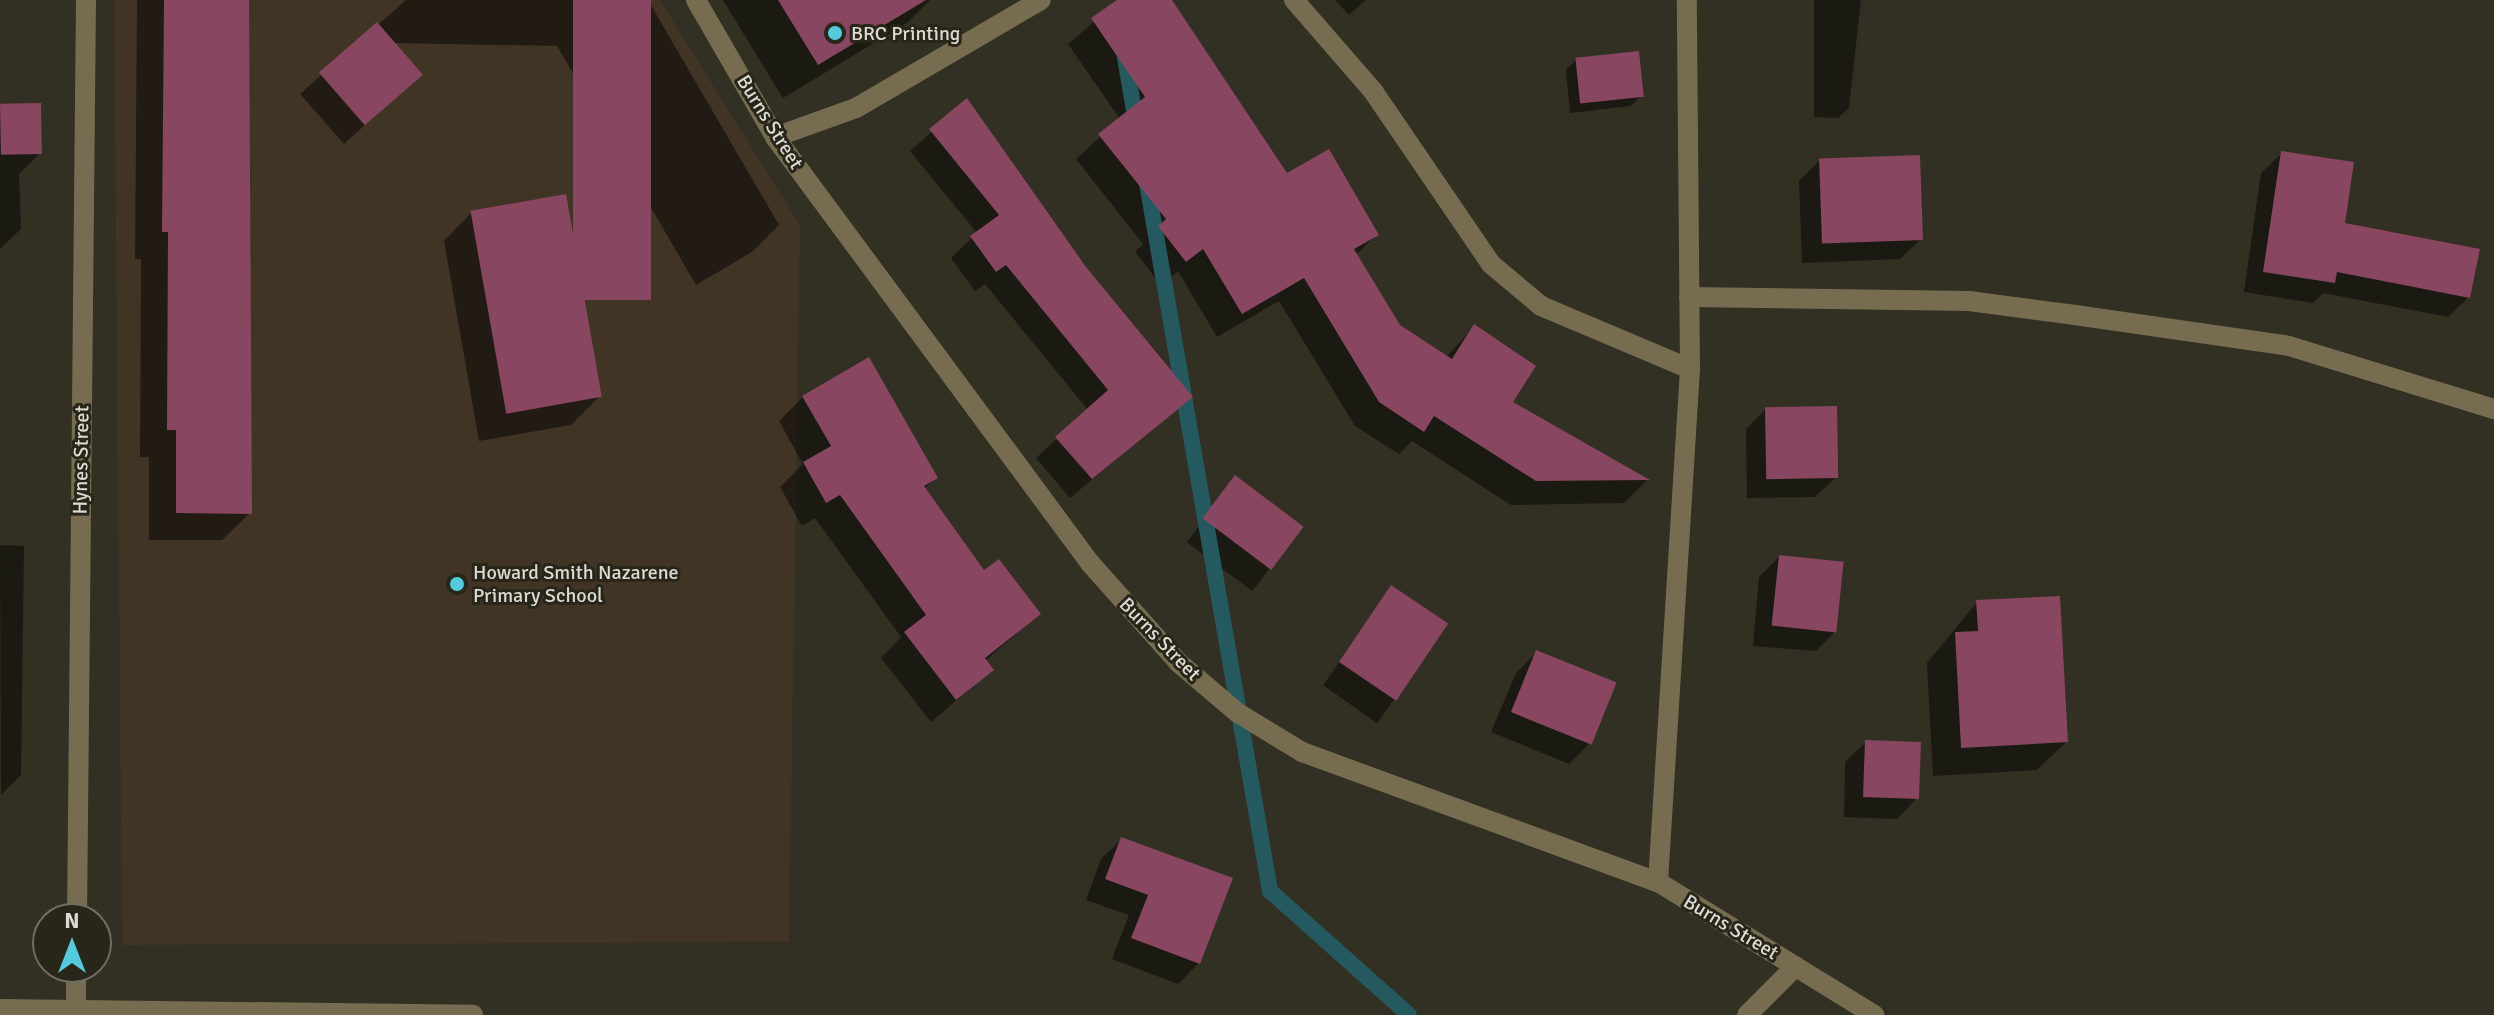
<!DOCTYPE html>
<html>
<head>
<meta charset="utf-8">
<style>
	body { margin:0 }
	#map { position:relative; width:2494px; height:1015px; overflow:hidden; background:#322f23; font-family:Signika,sans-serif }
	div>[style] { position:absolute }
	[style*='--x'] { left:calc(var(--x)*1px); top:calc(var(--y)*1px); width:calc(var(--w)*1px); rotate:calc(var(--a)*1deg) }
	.education>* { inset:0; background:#403425 }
	.shadow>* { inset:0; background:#0007; transform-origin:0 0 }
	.stream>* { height:16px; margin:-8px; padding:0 8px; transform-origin:8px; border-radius:8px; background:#245a5f }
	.building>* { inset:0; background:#884660; transform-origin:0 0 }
	.minor>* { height:20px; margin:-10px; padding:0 10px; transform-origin:10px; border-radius:10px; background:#766d51 }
	.dots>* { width:22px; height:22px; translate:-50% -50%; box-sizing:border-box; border:4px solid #282519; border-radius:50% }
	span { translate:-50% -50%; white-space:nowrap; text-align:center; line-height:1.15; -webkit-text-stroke:6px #282519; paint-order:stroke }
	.poi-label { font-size:20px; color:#dcdad3 }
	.left { translate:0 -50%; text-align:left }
	.street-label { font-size:20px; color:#dcdad3 }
	.north { position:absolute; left:32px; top:903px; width:80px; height:80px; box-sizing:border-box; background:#282519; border:2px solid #706d63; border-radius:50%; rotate:0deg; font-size:22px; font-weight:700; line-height:32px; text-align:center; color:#dcdad3 }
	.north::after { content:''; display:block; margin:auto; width:28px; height:36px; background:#53cbdc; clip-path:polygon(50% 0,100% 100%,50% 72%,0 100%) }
</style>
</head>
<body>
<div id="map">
	<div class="education">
		<div style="clip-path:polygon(114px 0,660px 0,800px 225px,789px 942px,122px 945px)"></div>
	</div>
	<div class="shadow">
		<div style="clip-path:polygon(137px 0,247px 0,250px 513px,222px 540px,149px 540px,149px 457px,140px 457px,141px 259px,135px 259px)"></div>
		<div style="clip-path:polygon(406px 0,648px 0,779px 225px,752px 252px,696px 285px,557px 46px,392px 43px,420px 75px,344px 144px,300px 94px)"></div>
		<div style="clip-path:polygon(723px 0,930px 0,907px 23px,783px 98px)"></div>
		<div style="clip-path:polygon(1120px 0,1169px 0,1286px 176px,1377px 234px,1355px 256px,1399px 326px,1446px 357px,1474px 327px,1510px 403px,1647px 480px,1624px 503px,1511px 505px,1412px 441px,1399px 454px,1355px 426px,1279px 301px,1217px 337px,1178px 271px,1161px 285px,1135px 252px,1143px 244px,1076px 159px,1120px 119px,1068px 44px)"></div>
		<div style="clip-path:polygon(1335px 0,1366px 0,1349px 15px)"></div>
		<div style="clip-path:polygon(1814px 0,1861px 0,1849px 108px,1838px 118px,1814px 117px)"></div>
		<div style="clip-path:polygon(1576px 60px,1641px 96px,1631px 106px,1570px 113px,1566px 70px)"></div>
		<div style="clip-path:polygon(967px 101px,1084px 268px,1190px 397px,1070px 498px,1036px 458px,1088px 410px,985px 284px,975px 291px,951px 258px,977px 233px,910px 151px)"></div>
		<div style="clip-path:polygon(0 107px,40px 153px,19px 174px,21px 229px,0 249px)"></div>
		<div style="clip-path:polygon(2282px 153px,2343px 224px,2469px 297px,2448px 317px,2323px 293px,2313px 303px,2244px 292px,2261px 173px)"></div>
		<div style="clip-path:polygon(1820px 160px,1921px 239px,1900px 259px,1802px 263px,1799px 181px)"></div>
		<div style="clip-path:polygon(472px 212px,599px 397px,571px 425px,479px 441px,444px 241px)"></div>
		<div style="clip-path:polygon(803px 397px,936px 477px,924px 489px,984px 573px,1039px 614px,985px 661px,992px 670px,931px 722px,881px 658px,901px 637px,815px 518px,802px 526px,780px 487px,803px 464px,779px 421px)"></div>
		<div style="clip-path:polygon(1766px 409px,1836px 477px,1815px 497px,1747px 498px,1746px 429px)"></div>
		<div style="left:1235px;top:478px;width:82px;height:80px;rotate:37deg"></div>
		<div style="clip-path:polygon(0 545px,24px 546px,21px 775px,1px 795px)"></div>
		<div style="clip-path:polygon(1779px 557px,1836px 631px,1816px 651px,1753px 646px,1759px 577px)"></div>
		<div style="left:1392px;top:587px;width:66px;height:120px;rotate:35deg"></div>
		<div style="clip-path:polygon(1977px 602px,2066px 742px,2037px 770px,1933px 776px,1927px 663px)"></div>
		<div style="clip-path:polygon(1537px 652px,1589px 744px,1569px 764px,1491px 732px,1516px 673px)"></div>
		<div style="clip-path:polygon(1866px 742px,1917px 798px,1897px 819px,1844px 817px,1845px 762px)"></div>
		<div style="clip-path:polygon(1122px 839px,1199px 963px,1178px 984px,1112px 959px,1129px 915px,1086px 900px,1101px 859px)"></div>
	</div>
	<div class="stream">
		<div style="--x:1124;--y:52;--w:77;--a:80.3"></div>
		<div style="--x:1146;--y:178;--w:724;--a:80.13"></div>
		<div style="--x:1270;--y:891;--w:186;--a:41.7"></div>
	</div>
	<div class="building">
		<div style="clip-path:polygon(164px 0,249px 0,252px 514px,176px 513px,176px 430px,167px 430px,168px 232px,162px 232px)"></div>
		<div style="left:573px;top:0;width:78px;height:300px"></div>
		<div style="clip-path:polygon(778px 0,926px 0,818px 65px)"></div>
		<div style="clip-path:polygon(1117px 0,1172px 0,1287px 173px,1329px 149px,1379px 235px,1354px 249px,1400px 325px,1452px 359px,1474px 324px,1536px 366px,1513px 402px,1650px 480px,1536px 481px,1434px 416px,1424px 432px,1379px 402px,1304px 278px,1242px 314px,1203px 249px,1186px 262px,1158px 226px,1166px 219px,1098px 134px,1145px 97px,1091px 18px)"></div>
		<div style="left:377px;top:22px;width:70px;height:77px;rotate:49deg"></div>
		<div style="left:1639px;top:51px;width:46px;height:64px;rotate:84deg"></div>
		<div style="clip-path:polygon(967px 98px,1086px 267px,1193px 397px,1092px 479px,1055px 437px,1108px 390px,1006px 265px,996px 272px,970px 236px,999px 215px,929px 129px)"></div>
		<div style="left:41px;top:103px;width:51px;height:41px;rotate:89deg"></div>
		<div style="clip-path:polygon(2281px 151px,2354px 162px,2345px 223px,2480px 249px,2470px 298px,2337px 272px,2335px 283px,2263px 272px)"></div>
		<div style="left:1920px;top:155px;width:85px;height:101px;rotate:88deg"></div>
		<div style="left:566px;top:194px;width:206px;height:97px;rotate:80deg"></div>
		<div style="clip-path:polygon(869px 357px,938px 478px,924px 486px,984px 570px,999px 559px,1041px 614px,985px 658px,994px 670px,956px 700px,904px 632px,926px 615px,840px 495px,826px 503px,803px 462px,831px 446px,802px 396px)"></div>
		<div style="left:1837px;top:406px;width:72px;height:72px;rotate:89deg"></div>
		<div style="left:1235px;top:475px;width:86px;height:54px;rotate:37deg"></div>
		<div style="left:1779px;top:555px;width:65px;height:71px;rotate:6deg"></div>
		<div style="left:1391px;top:585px;width:69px;height:93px;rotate:34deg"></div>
		<div style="clip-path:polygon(2060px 596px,2068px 742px,1961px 748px,1955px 632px,1978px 631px,1976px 600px)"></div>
		<div style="left:1536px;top:650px;width:87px;height:67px;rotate:22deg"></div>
		<div style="left:1865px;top:740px;width:56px;height:57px;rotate:2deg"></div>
		<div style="clip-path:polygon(1121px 837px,1233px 878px,1200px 964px,1131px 938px,1148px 895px,1105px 879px)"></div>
	</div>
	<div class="minor">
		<div style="--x:696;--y:0;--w:158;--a:60"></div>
		<div style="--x:775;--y:137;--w:530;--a:53.52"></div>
		<div style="--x:1090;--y:563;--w:134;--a:48.3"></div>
		<div style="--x:1179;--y:663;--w:77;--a:40.3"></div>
		<div style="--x:1238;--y:713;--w:75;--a:31.4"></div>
		<div style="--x:1302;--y:752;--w:379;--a:20.1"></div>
		<div style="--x:1658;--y:882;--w:254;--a:31.6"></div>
		<div style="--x:1294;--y:0;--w:121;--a:49"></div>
		<div style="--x:1373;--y:91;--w:209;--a:55.7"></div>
		<div style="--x:1491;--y:264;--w:65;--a:40"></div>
		<div style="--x:1541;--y:306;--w:162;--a:22.9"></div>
		<div style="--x:775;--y:137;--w:86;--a:-19.7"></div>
		<div style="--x:856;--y:108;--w:214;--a:-30.3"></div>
		<div style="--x:1689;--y:297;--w:280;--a:0.8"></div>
		<div style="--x:1969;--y:301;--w:107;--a:7.5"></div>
		<div style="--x:2075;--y:315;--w:216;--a:8.2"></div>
		<div style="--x:2289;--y:346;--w:214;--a:17.1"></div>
		<div style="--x:1658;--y:882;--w:514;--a:-86.43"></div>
		<div style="--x:1690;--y:369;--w:369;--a:-90.5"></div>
		<div style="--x:77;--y:919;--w:919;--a:-89.44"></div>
		<div style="--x:0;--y:1009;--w:473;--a:0.7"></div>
		<div style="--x:76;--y:1015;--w:48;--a:-90"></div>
		<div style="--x:1747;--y:1015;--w:69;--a:-45"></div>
	</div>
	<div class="dots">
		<div style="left:835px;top:33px;background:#53cbdc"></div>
		<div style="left:457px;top:584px;background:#53cbdc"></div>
	</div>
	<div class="poi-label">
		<span class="left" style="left:851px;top:33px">BRC Printing</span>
		<span class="left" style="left:473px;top:584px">Howard Smith Nazarene<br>Primary School</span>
	</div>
	<div class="street-label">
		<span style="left:770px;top:122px;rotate:58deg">Burns Street</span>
		<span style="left:81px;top:460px;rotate:-89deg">Hynes Street</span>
		<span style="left:1160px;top:639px;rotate:46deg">Burns Street</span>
		<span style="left:1731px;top:927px;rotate:31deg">Burns Street</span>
	</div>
	<div class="north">N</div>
</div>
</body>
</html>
